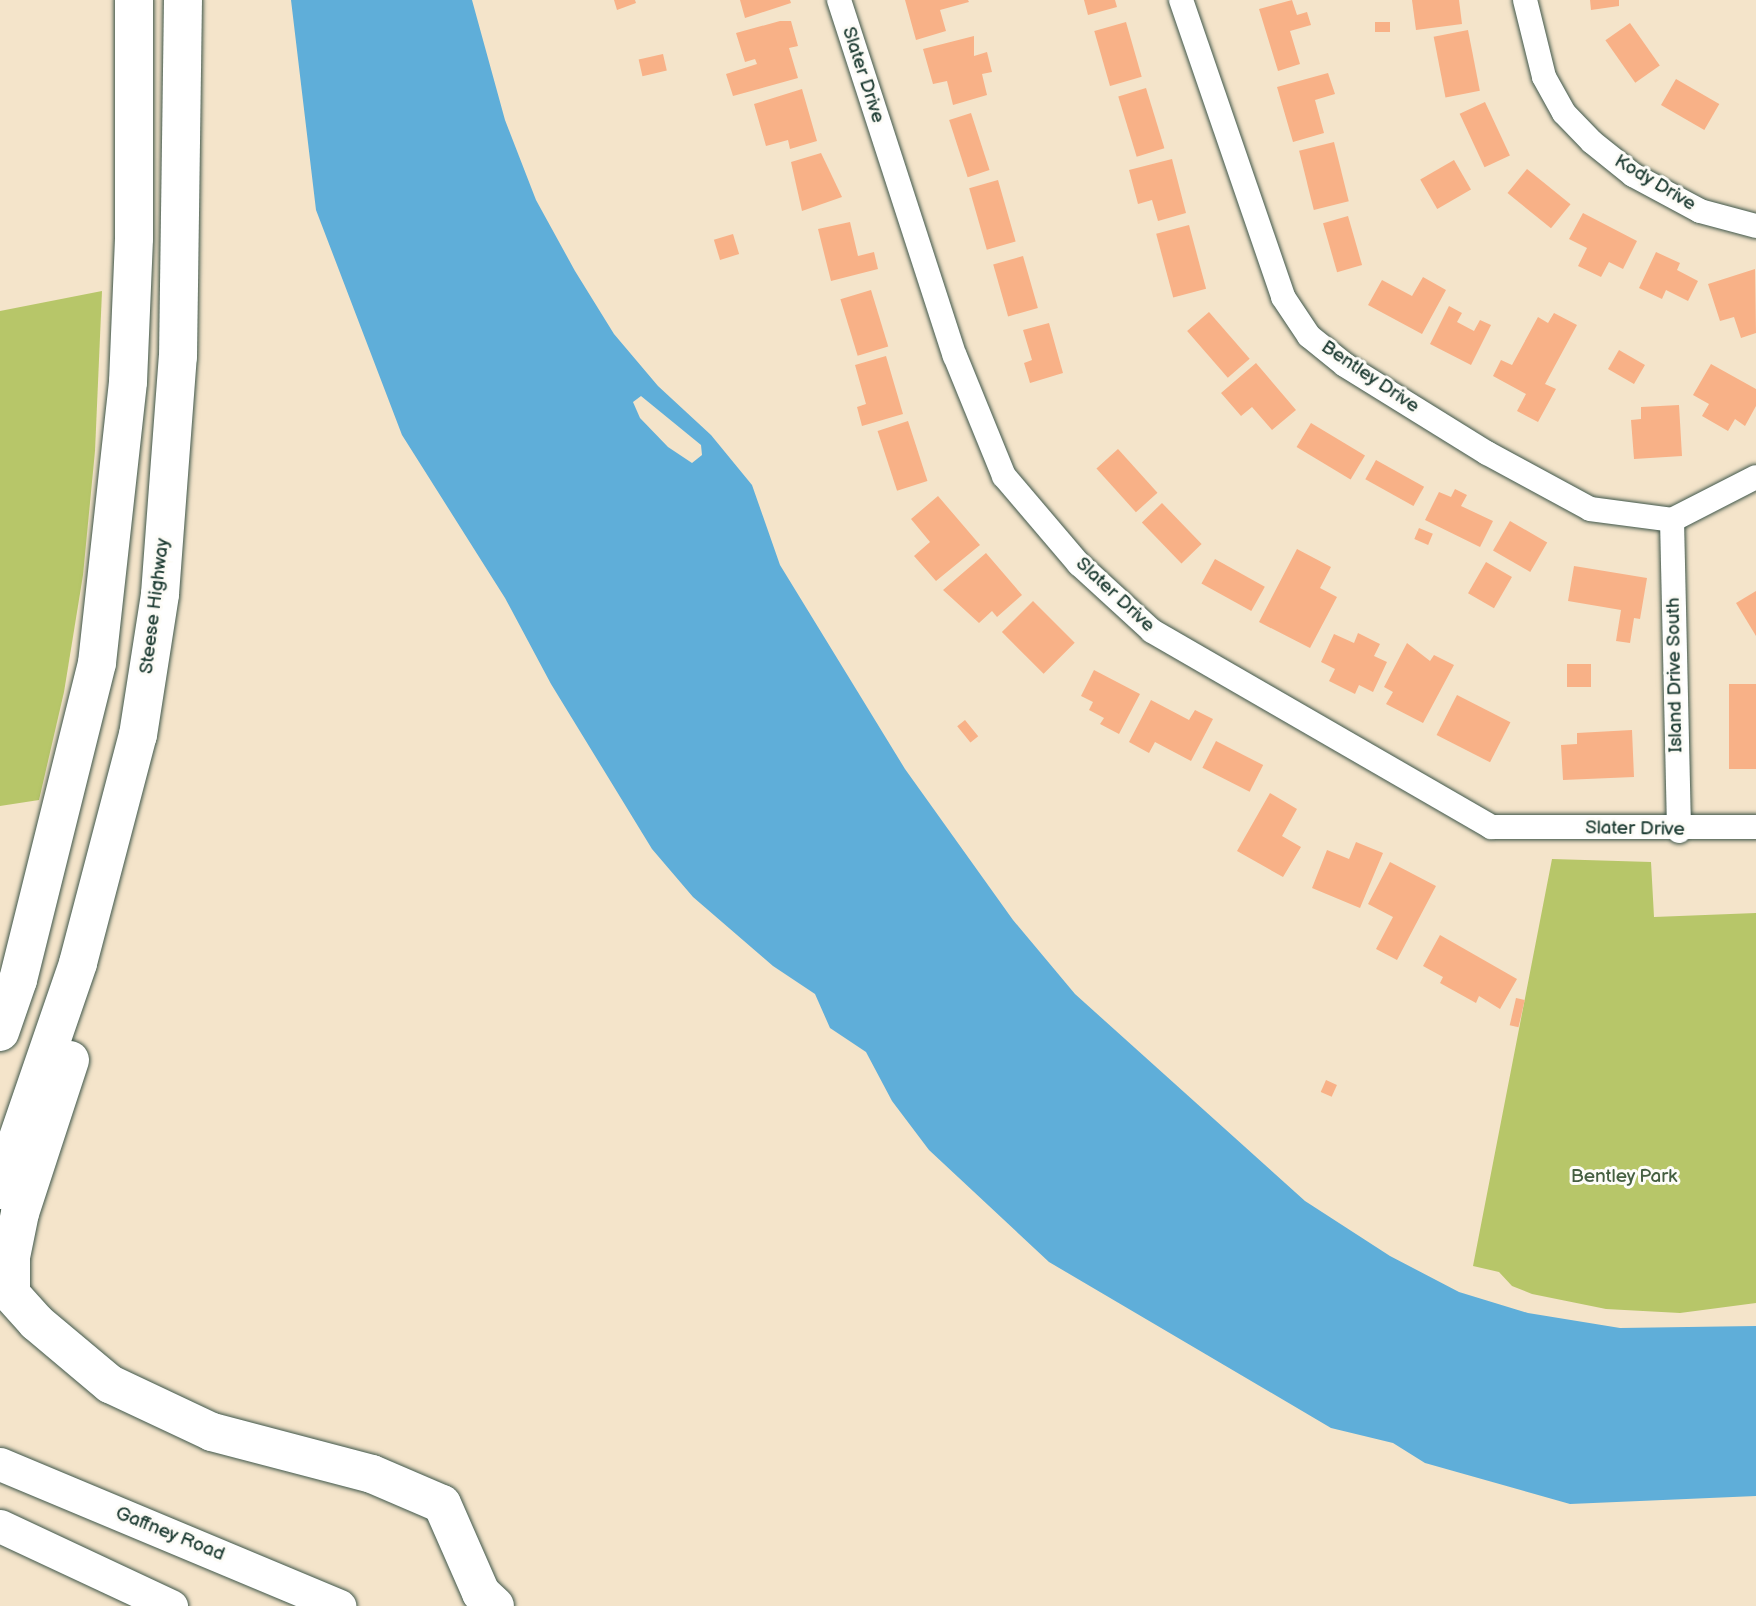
<!DOCTYPE html>
<html>
<head>
<meta charset="utf-8">
<style>
	body { margin:0 }
	#map { position:relative; width:1756px; height:1606px; overflow:hidden; background:#f4e4ca; font-family:"Balsamiq Sans",sans-serif }
	div>[style] { position:absolute }
	[style*='--x'] { left:calc(var(--x)*1px); top:calc(var(--y)*1px); width:calc(var(--w)*1px); rotate:calc(var(--a)*1deg) }
	.green>* { inset:0; background:#b7c669 }
	.water>* { inset:0; background:#5faed9 }
	.building>* { inset:0; background:#f8b187; transform-origin:0 0 }
	.roads { filter:drop-shadow(0 0 2px #3f564a) drop-shadow(0 0 2px #3f564a) }
	.minor>* { height:24px; margin:-12px; padding:0 12px; transform-origin:12px; border-radius:12px; background:#fff }
	.secondary>* { height:33px; margin:-16.5px; padding:0 16.5px; transform-origin:16.5px; border-radius:16.5px; background:#fff }
	.trunk>* { height:38px; margin:-19px; padding:0 19px; transform-origin:19px; border-radius:19px; background:#fff }
	span { translate:-50% -50%; white-space:nowrap; text-align:center; line-height:1.15; -webkit-text-stroke:6px #fdfcf7; paint-order:stroke }
	.street-label { font-size:19px; color:#1f3d34 }
	.park-label { font-size:19px; color:#455f41 }
</style>
</head>
<body>
<div id="map">
	<div class="green">
		<div style="clip-path:polygon(102px 291px,95px 451px,83px 575px,64px 692px,39px 800px,0 806px,0 311px)"></div>
		<div style="clip-path:polygon(1552px 859px,1651px 862px,1654px 917px,1756px 913px,1756px 1303px,1680px 1313px,1606px 1309px,1532px 1294px,1512px 1286px,1499px 1272px,1473px 1266px)"></div>
	</div>
	<div class="water">
		<div style="clip-path:polygon(evenodd,291px 0,472px 0,505px 120px,536px 200px,575px 271px,614px 334px,658px 386px,711px 435px,752px 485px,780px 565px,905px 769px,1013px 920px,1075px 994px,1305px 1201px,1390px 1256px,1459px 1292px,1528px 1313px,1620px 1328px,1756px 1326px,1756px 1496px,1570px 1504px,1425px 1463px,1393px 1443px,1331px 1428px,1049px 1262px,929px 1150px,892px 1101px,866px 1052px,830px 1028px,815px 994px,773px 966px,693px 897px,652px 849px,551px 684px,505px 598px,402px 435px,316px 210px,291px 0,641px 396px,701px 445px,702px 455px,692px 463px,668px 447px,640px 418px,633px 402px,641px 396px)"></div>
	</div>
	<div class="building">
		<div style="clip-path:polygon(614px 0,635px 0,636px 3px,617px 10px)"></div>
		<div style="clip-path:polygon(740px 0,790px 0,791px 3px,745px 18px)"></div>
		<div style="clip-path:polygon(905px 0,968px 0,969px 2px,940px 10px,946px 31px,916px 40px)"></div>
		<div style="clip-path:polygon(1084px 0,1115px 0,1117px 7px,1088px 15px)"></div>
		<div style="clip-path:polygon(1292px 0,1297px 15px,1307px 12px,1311px 25px,1290px 31px,1300px 64px,1278px 71px,1259px 9px)"></div>
		<div style="clip-path:polygon(1412px 0,1459px 0,1462px 24px,1416px 30px)"></div>
		<div style="clip-path:polygon(1590px 0,1619px 0,1619px 6px,1591px 10px)"></div>
		<div style="clip-path:polygon(780px 21px,791px 21px,798px 46px,789px 48px,798px 78px,733px 96px,726px 74px,757px 64px,755px 59px,745px 62px,736px 33px)"></div>
		<div style="left:1126px;top:22px;width:57px;height:33px;rotate:74deg"></div>
		<div style="left:1390px;top:22px;width:10px;height:15px;rotate:90deg"></div>
		<div style="left:1630px;top:23px;width:52px;height:30px;rotate:55deg"></div>
		<div style="left:1468px;top:30px;width:62px;height:35px;rotate:79deg"></div>
		<div style="clip-path:polygon(974px 36px,974px 56px,987px 52px,992px 72px,982px 74px,987px 95px,953px 105px,947px 81px,933px 84px,923px 49px)"></div>
		<div style="left:663px;top:54px;width:17px;height:25px;rotate:77deg"></div>
		<div style="clip-path:polygon(1328px 73px,1335px 94px,1315px 100px,1324px 133px,1293px 142px,1277px 87px)"></div>
		<div style="left:1676px;top:79px;width:50px;height:30px;rotate:30deg"></div>
		<div style="left:1146px;top:88px;width:63px;height:29px;rotate:73deg"></div>
		<div style="clip-path:polygon(802px 89px,817px 141px,790px 149px,788px 140px,766px 146px,754px 104px)"></div>
		<div style="left:1485px;top:102px;width:59px;height:28px;rotate:65deg"></div>
		<div style="left:971px;top:113px;width:60px;height:23px;rotate:72deg"></div>
		<div style="left:1334px;top:142px;width:61px;height:36px;rotate:76deg"></div>
		<div style="clip-path:polygon(821px 153px,842px 197px,802px 211px,791px 162px)"></div>
		<div style="clip-path:polygon(1172px 159px,1186px 213px,1158px 221px,1152px 200px,1138px 204px,1129px 170px)"></div>
		<div style="left:1454px;top:160px;width:34px;height:39px;rotate:60deg"></div>
		<div style="left:1527px;top:169px;width:56px;height:31px;rotate:39deg"></div>
		<div style="left:998px;top:180px;width:64px;height:30px;rotate:74deg"></div>
		<div style="clip-path:polygon(1583px 213px,1637px 241px,1623px 269px,1609px 262px,1601px 277px,1578px 266px,1587px 248px,1569px 239px)"></div>
		<div style="left:1348px;top:216px;width:51px;height:26px;rotate:74deg"></div>
		<div style="clip-path:polygon(850px 222px,858px 256px,874px 252px,878px 269px,831px 281px,818px 229px)"></div>
		<div style="left:1189px;top:225px;width:66px;height:34px;rotate:75deg"></div>
		<div style="left:733px;top:234px;width:21px;height:20px;rotate:73deg"></div>
		<div style="clip-path:polygon(1656px 252px,1680px 263px,1677px 270px,1698px 281px,1688px 301px,1666px 290px,1662px 299px,1639px 288px)"></div>
		<div style="left:1023px;top:256px;width:54px;height:31px;rotate:74deg"></div>
		<div style="clip-path:polygon(1755px 269px,1756px 333px,1741px 338px,1734px 317px,1720px 321px,1708px 284px)"></div>
		<div style="clip-path:polygon(1423px 277px,1446px 290px,1422px 334px,1368px 305px,1382px 280px,1412px 296px)"></div>
		<div style="left:871px;top:290px;width:59px;height:32px;rotate:73deg"></div>
		<div style="clip-path:polygon(1449px 306px,1462px 313px,1457px 322px,1474px 331px,1480px 320px,1491px 325px,1471px 365px,1430px 344px)"></div>
		<div style="left:1209px;top:312px;width:62px;height:29px;rotate:49deg"></div>
		<div style="clip-path:polygon(1554px 313px,1577px 325px,1545px 384px,1556px 389px,1538px 422px,1517px 411px,1526px 394px,1493px 376px,1501px 360px,1512px 365px,1538px 317px,1548px 323px)"></div>
		<div style="clip-path:polygon(1049px 323px,1063px 373px,1030px 383px,1024px 363px,1032px 360px,1023px 330px)"></div>
		<div style="left:1619px;top:350px;width:30px;height:22px;rotate:30deg"></div>
		<div style="clip-path:polygon(886px 356px,903px 414px,862px 426px,857px 407px,866px 404px,855px 365px)"></div>
		<div style="clip-path:polygon(1256px 363px,1296px 410px,1272px 430px,1252px 407px,1241px 416px,1221px 393px)"></div>
		<div style="clip-path:polygon(1711px 364px,1756px 389px,1756px 406px,1745px 426px,1735px 419px,1728px 431px,1702px 416px,1709px 404px,1693px 395px)"></div>
		<div style="clip-path:polygon(1679px 405px,1682px 456px,1634px 459px,1631px 420px,1641px 419px,1641px 407px)"></div>
		<div style="left:908px;top:421px;width:63px;height:32px;rotate:72deg"></div>
		<div style="left:1311px;top:423px;width:63px;height:28px;rotate:31deg"></div>
		<div style="left:1118px;top:449px;width:59px;height:29px;rotate:48deg"></div>
		<div style="left:1376px;top:460px;width:55px;height:22px;rotate:29deg"></div>
		<div style="clip-path:polygon(1455px 489px,1467px 495px,1461px 506px,1493px 521px,1480px 547px,1425px 520px,1439px 492px,1451px 497px)"></div>
		<div style="clip-path:polygon(938px 496px,980px 545px,936px 581px,914px 556px,930px 542px,911px 519px)"></div>
		<div style="left:1162px;top:503px;width:57px;height:28px;rotate:46deg"></div>
		<div style="left:1510px;top:521px;width:43px;height:34px;rotate:30deg"></div>
		<div style="left:1419px;top:528px;width:15px;height:12px;rotate:23deg"></div>
		<div style="clip-path:polygon(1297px 549px,1331px 567px,1320px 588px,1337px 597px,1310px 648px,1259px 622px)"></div>
		<div style="clip-path:polygon(986px 553px,1022px 595px,997px 617px,992px 611px,979px 623px,943px 590px)"></div>
		<div style="left:1215px;top:559px;width:57px;height:28px;rotate:29deg"></div>
		<div style="left:1486px;top:562px;width:30px;height:36px;rotate:30deg"></div>
		<div style="clip-path:polygon(1574px 566px,1647px 578px,1640px 619px,1634px 618px,1630px 643px,1616px 641px,1621px 610px,1568px 601px)"></div>
		<div style="clip-path:polygon(1756px 591px,1756px 636px,1736px 603px)"></div>
		<div style="left:1033px;top:601px;width:59px;height:44px;rotate:45deg"></div>
		<div style="clip-path:polygon(1358px 633px,1380px 644px,1374px 656px,1387px 662px,1373px 692px,1359px 685px,1355px 694px,1329px 681px,1335px 669px,1321px 662px,1334px 634px,1354px 643px)"></div>
		<div style="clip-path:polygon(1407px 643px,1430px 661px,1434px 655px,1454px 665px,1423px 723px,1386px 704px,1393px 692px,1384px 687px)"></div>
		<div style="left:1591px;top:664px;width:23px;height:24px;rotate:90deg"></div>
		<div style="clip-path:polygon(1094px 670px,1140px 694px,1119px 734px,1100px 724px,1104px 718px,1089px 710px,1093px 702px,1081px 696px)"></div>
		<div style="left:1756px;top:684px;width:85px;height:27px;rotate:90deg"></div>
		<div style="left:1457px;top:695px;width:60px;height:45px;rotate:27deg"></div>
		<div style="clip-path:polygon(1151px 700px,1189px 720px,1195px 710px,1213px 719px,1191px 761px,1155px 742px,1149px 753px,1129px 742px)"></div>
		<div style="left:965px;top:720px;width:21px;height:10px;rotate:51deg"></div>
		<div style="clip-path:polygon(1632px 730px,1634px 777px,1563px 780px,1561px 745px,1577px 744px,1577px 733px)"></div>
		<div style="left:1216px;top:741px;width:53px;height:30px;rotate:27deg"></div>
		<div style="clip-path:polygon(1270px 793px,1297px 809px,1282px 836px,1301px 847px,1283px 877px,1237px 851px)"></div>
		<div style="clip-path:polygon(1356px 842px,1383px 853px,1360px 908px,1312px 888px,1327px 850px,1349px 859px)"></div>
		<div style="clip-path:polygon(1390px 862px,1436px 886px,1397px 960px,1376px 949px,1393px 917px,1368px 904px)"></div>
		<div style="clip-path:polygon(1440px 935px,1517px 979px,1500px 1009px,1479px 996px,1476px 1003px,1440px 983px,1443px 977px,1423px 966px)"></div>
		<div style="left:1516px;top:998px;width:9px;height:28px;rotate:13deg"></div>
		<div style="left:1326px;top:1080px;width:12px;height:13px;rotate:24deg"></div>
	</div>
	<div class="roads">
		<div class="minor">
			<div style="--x:839;--y:0;--w:374;--a:72"></div>
			<div style="--x:955;--y:356;--w:130;--a:67.8"></div>
			<div style="--x:1004;--y:476;--w:116;--a:49.6"></div>
			<div style="--x:1079;--y:564;--w:99;--a:42.5"></div>
			<div style="--x:1152;--y:631;--w:392;--a:30"></div>
			<div style="--x:1491;--y:827;--w:265;--a:0"></div>
			<div style="--x:1181;--y:0;--w:314;--a:71"></div>
			<div style="--x:1283;--y:297;--w:47;--a:56.3"></div>
			<div style="--x:1309;--y:336;--w:46;--a:38.9"></div>
			<div style="--x:1345;--y:365;--w:167;--a:31.8"></div>
			<div style="--x:1487;--y:453;--w:117;--a:28.5"></div>
			<div style="--x:1590;--y:509;--w:83;--a:7.6"></div>
			<div style="--x:1672;--y:520;--w:94;--a:-27.1"></div>
			<div style="--x:1525;--y:0;--w:79;--a:76.1"></div>
			<div style="--x:1544;--y:77;--w:41;--a:60.9"></div>
			<div style="--x:1564;--y:113;--w:40;--a:46"></div>
			<div style="--x:1592;--y:142;--w:53;--a:38.8"></div>
			<div style="--x:1633;--y:175;--w:76;--a:28.2"></div>
			<div style="--x:1700;--y:211;--w:58;--a:15"></div>
			<div style="--x:1672;--y:520;--w:311;--a:88.7"></div>
		</div>
		<div class="secondary">
			<div style="--x:0;--y:1464;--w:368;--a:22.7"></div>
			<div style="--x:0;--y:1526;--w:189;--a:25.1"></div>
		</div>
		<div class="trunk">
			<div style="--x:0;--y:1032;--w:55;--a:-70.9"></div>
			<div style="--x:18;--y:980;--w:327;--a:-76"></div>
			<div style="--x:97;--y:663;--w:283;--a:-83.7"></div>
			<div style="--x:128;--y:382;--w:144;--a:-87.6"></div>
			<div style="--x:134;--y:238;--w:238;--a:-90"></div>
			<div style="--x:70;--y:1060;--w:161;--a:108.1"></div>
			<div style="--x:20;--y:1213;--w:45;--a:101.6"></div>
			<div style="--x:11;--y:1257;--w:37;--a:90"></div>
			<div style="--x:11;--y:1294;--w:38;--a:48"></div>
			<div style="--x:36;--y:1322;--w:97;--a:40"></div>
			<div style="--x:110;--y:1384;--w:113;--a:25.2"></div>
			<div style="--x:212;--y:1432;--w:165;--a:14.7"></div>
			<div style="--x:372;--y:1474;--w:76;--a:23.2"></div>
			<div style="--x:442;--y:1504;--w:97;--a:66.3"></div>
			<div style="--x:481;--y:1593;--w:19;--a:43"></div>
			<div style="--x:0;--y:1190;--w:240;--a:-71"></div>
			<div style="--x:78;--y:963;--w:236;--a:-75.3"></div>
			<div style="--x:138;--y:735;--w:143;--a:-81.1"></div>
			<div style="--x:160;--y:594;--w:238;--a:-85.7"></div>
			<div style="--x:178;--y:357;--w:357;--a:-89.2"></div>
		</div>
	</div>
	<div class="street-label">
		<span style="left:863px;top:75px;rotate:72deg">Slater Drive</span>
		<span style="left:1655px;top:183px;rotate:31deg">Kody Drive</span>
		<span style="left:1370px;top:377px;rotate:34deg">Bentley Drive</span>
		<span style="left:1115px;top:595px;rotate:43deg">Slater Drive</span>
		<span style="left:155px;top:606px;rotate:-83deg">Steese Highway</span>
		<span style="left:1675px;top:675px;rotate:-91deg">Island Drive South</span>
		<span style="left:1635px;top:829px;rotate:1deg">Slater Drive</span>
		<span style="left:170px;top:1534px;rotate:22deg">Gaffney Road</span>
	</div>
	<div class="park-label">
		<span style="left:1624px;top:1177px">Bentley Park</span>
	</div>
</div>
</body>
</html>
